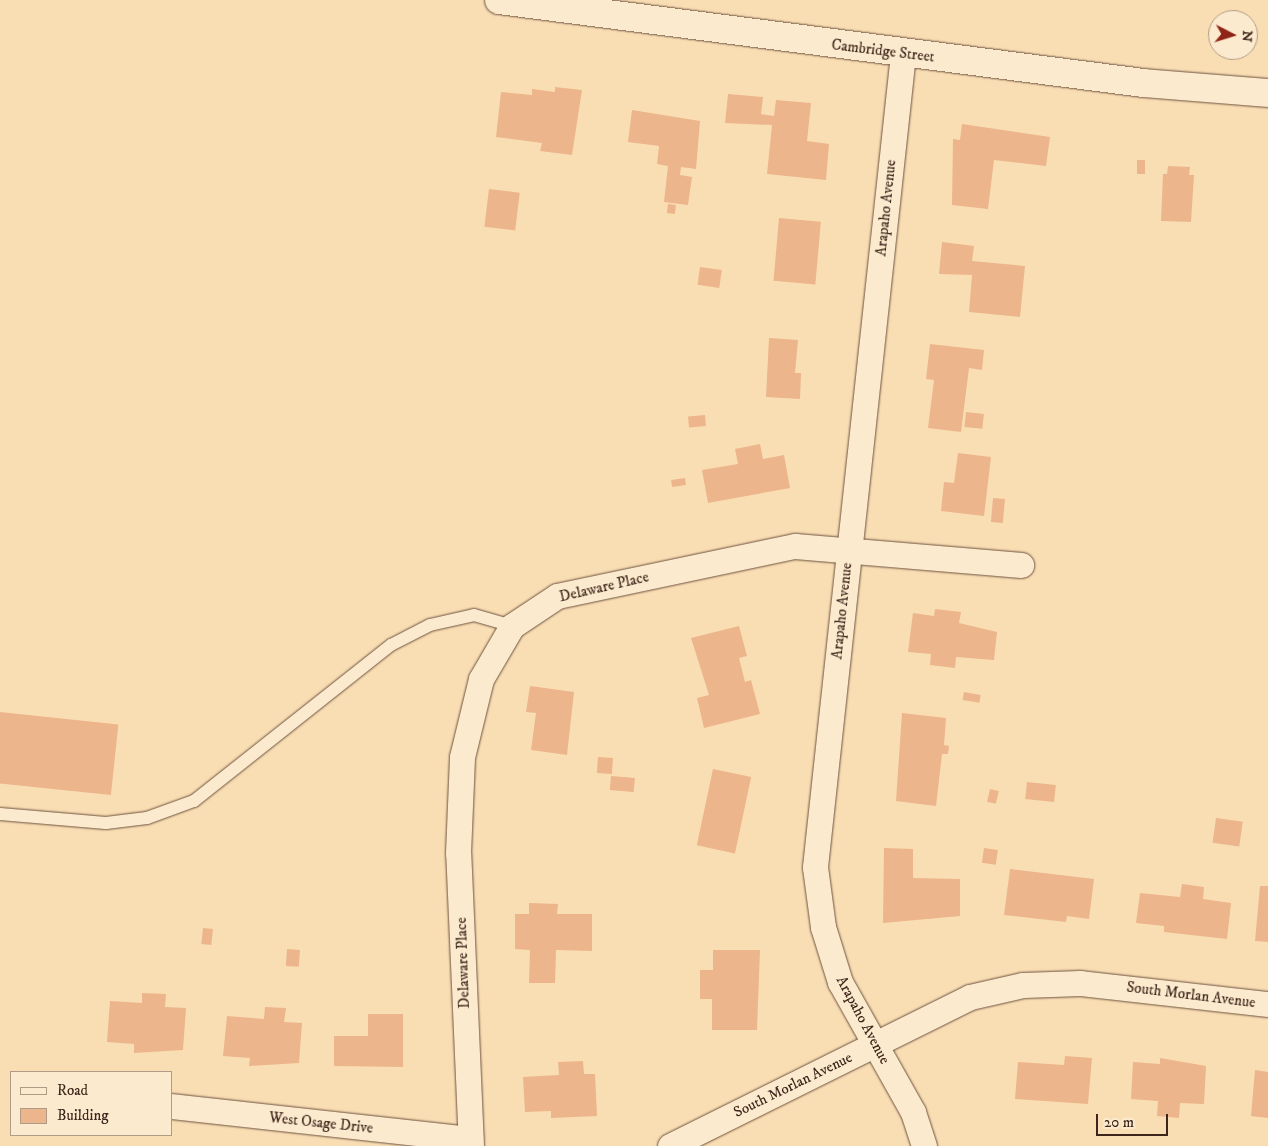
<!DOCTYPE html>
<html>
<head>
<meta charset="utf-8">
<style>
	body { margin:0 }
	#map { position:relative; width:1268px; height:1146px; overflow:hidden; background:#fadeb3; font-family:"IM FELL DW Pica",serif }
	div>[style] { position:absolute }
	[style*='--x'] { left:calc(var(--x)*1px); top:calc(var(--y)*1px); width:calc(var(--w)*1px); rotate:calc(var(--a)*1deg) }
	.building>* { inset:0; background:#ecb58c; transform-origin:0 0 }
	.roads { filter:drop-shadow(0 0 1px #6d5341) drop-shadow(0 0 1px #6d5341) }
	.lane>* { height:12px; margin:-6px; padding:0 6px; transform-origin:6px; border-radius:6px; background:#fceace }
	.street>* { height:25px; margin:-12.5px; padding:0 12.5px; transform-origin:12.5px; border-radius:12.5px; background:#fceace }
	.secondary>* { height:28px; margin:-14px; padding:0 14px; transform-origin:14px; border-radius:14px; background:#fceace }
	span { translate:-50% -50%; white-space:nowrap; text-align:center; line-height:1.15; -webkit-text-stroke:4px #fceace; paint-order:stroke }
	.street-label { font-size:15px; color:#3e251b }
	.legend { position:absolute; left:10px; top:1071px; width:162px; height:65px; box-sizing:border-box; background:#fceace; border:1px solid #b09b86; margin:0; padding:6px 9px; list-style:none; font-size:15px; color:#3e251b }
	.legend li { display:flex; align-items:center; gap:10px; height:25px }
	.legend b { width:25px; border:1px solid #b09b86 }
	.north { position:absolute; left:1208px; top:10px; width:50px; height:50px; box-sizing:border-box; background:#fceace; border:1px solid #b09b86; border-radius:50%; rotate:95deg; font-size:14px; font-weight:700; line-height:20px; text-align:center; color:#3e251b }
	.north::after { content:''; display:block; margin:auto; width:18px; height:22px; background:#8f2418; clip-path:polygon(50% 0,100% 100%,50% 72%,0 100%) }
	.scale { position:absolute; left:1096px; top:1114px; width:72px; height:22px; box-sizing:border-box; border:2px solid #3e251b; border-top:0; padding-left:6px; font-size:15px; line-height:18px; white-space:nowrap; color:#3e251b; -webkit-text-stroke:4px #fceace; paint-order:stroke }
</style>
</head>
<body>
<div id="map">
	<div class="building">
		<div style="clip-path:polygon(555px 87px,582px 90px,572px 155px,540px 151px,542px 143px,496px 137px,501px 92px,532px 95px,532px 89px,555px 92px)"></div>
		<div style="clip-path:polygon(728px 94px,763px 97px,761px 114px,774px 116px,776px 100px,811px 103px,807px 141px,829px 144px,826px 180px,767px 174px,772px 125px,725px 123px)"></div>
		<div style="clip-path:polygon(632px 110px,700px 121px,696px 169px,681px 167px,680px 175px,692px 177px,688px 205px,664px 202px,668px 166px,657px 164px,659px 146px,628px 142px)"></div>
		<div style="clip-path:polygon(962px 124px,1050px 137px,1046px 166px,994px 160px,988px 209px,952px 205px,953px 139px,960px 140px)"></div>
		<div style="left:1137px;top:160px;width:8px;height:14px"></div>
		<div style="clip-path:polygon(1168px 166px,1190px 167px,1189px 175px,1194px 175px,1191px 222px,1161px 221px,1163px 174px,1167px 174px)"></div>
		<div style="left:489px;top:189px;width:31px;height:38px;rotate:7deg"></div>
		<div style="left:668px;top:204px;width:8px;height:9px;rotate:7deg"></div>
		<div style="left:779px;top:218px;width:42px;height:63px;rotate:5deg"></div>
		<div style="clip-path:polygon(942px 242px,974px 246px,972px 261px,1025px 266px,1020px 317px,969px 312px,972px 275px,939px 274px)"></div>
		<div style="left:700px;top:267px;width:22px;height:18px;rotate:8deg"></div>
		<div style="clip-path:polygon(769px 338px,798px 340px,795px 373px,801px 373px,800px 399px,766px 397px)"></div>
		<div style="clip-path:polygon(930px 344px,984px 350px,982px 370px,969px 368px,961px 432px,928px 428px,934px 380px,926px 379px)"></div>
		<div style="left:966px;top:412px;width:18px;height:15px;rotate:6deg"></div>
		<div style="left:705px;top:415px;width:11px;height:17px;rotate:85deg"></div>
		<div style="clip-path:polygon(760px 444px,763px 459px,784px 455px,790px 488px,708px 503px,702px 470px,738px 464px,735px 449px)"></div>
		<div style="clip-path:polygon(958px 453px,991px 457px,984px 516px,941px 511px,944px 482px,954px 483px)"></div>
		<div style="left:685px;top:478px;width:7px;height:14px;rotate:82deg"></div>
		<div style="left:993px;top:498px;width:12px;height:24px;rotate:5deg"></div>
		<div style="clip-path:polygon(935px 609px,961px 612px,959px 623px,997px 632px,994px 660px,956px 657px,955px 668px,930px 665px,931px 654px,908px 652px,913px 613px,934px 616px)"></div>
		<div style="clip-path:polygon(739px 626px,747px 656px,739px 658px,745px 682px,751px 680px,760px 714px,704px 728px,697px 698px,709px 695px,691px 638px)"></div>
		<div style="clip-path:polygon(530px 686px,574px 692px,567px 755px,531px 750px,536px 713px,526px 712px)"></div>
		<div style="left:964px;top:692px;width:17px;height:8px;rotate:10deg"></div>
		<div style="left:0;top:712px;width:119px;height:71px;rotate:6deg"></div>
		<div style="clip-path:polygon(902px 713px,946px 718px,944px 745px,949px 746px,948px 754px,942px 754px,936px 806px,896px 801px)"></div>
		<div style="left:598px;top:757px;width:15px;height:16px;rotate:4deg"></div>
		<div style="left:713px;top:769px;width:39px;height:78px;rotate:12deg"></div>
		<div style="left:611px;top:776px;width:24px;height:14px;rotate:5deg"></div>
		<div style="left:1027px;top:782px;width:29px;height:17px;rotate:6deg"></div>
		<div style="left:990px;top:789px;width:9px;height:13px;rotate:13deg"></div>
		<div style="left:1216px;top:818px;width:27px;height:25px;rotate:8deg"></div>
		<div style="clip-path:polygon(884px 848px,913px 849px,913px 878px,960px 879px,960px 916px,883px 923px)"></div>
		<div style="left:984px;top:848px;width:14px;height:15px;rotate:8deg"></div>
		<div style="clip-path:polygon(1010px 869px,1094px 879px,1089px 919px,1067px 916px,1066px 922px,1004px 915px)"></div>
		<div style="clip-path:polygon(1182px 884px,1204px 887px,1203px 899px,1231px 903px,1227px 939px,1164px 932px,1164px 926px,1136px 923px,1140px 893px,1180px 897px)"></div>
		<div style="clip-path:polygon(1260px 886px,1268px 886px,1268px 942px,1255px 941px)"></div>
		<div style="clip-path:polygon(529px 903px,558px 904px,557px 914px,592px 914px,592px 951px,556px 950px,555px 983px,529px 983px,530px 950px,515px 949px,515px 914px,529px 914px)"></div>
		<div style="left:203px;top:928px;width:10px;height:16px;rotate:6deg"></div>
		<div style="left:287px;top:949px;width:13px;height:17px;rotate:4deg"></div>
		<div style="clip-path:polygon(713px 950px,760px 950px,757px 1030px,712px 1030px,712px 999px,700px 999px,700px 970px,713px 970px)"></div>
		<div style="clip-path:polygon(142px 993px,166px 994px,165px 1007px,186px 1008px,183px 1050px,134px 1053px,134px 1044px,107px 1042px,110px 1001px,142px 1003px)"></div>
		<div style="clip-path:polygon(265px 1007px,286px 1008px,284px 1022px,302px 1023px,299px 1063px,249px 1066px,250px 1058px,223px 1056px,227px 1016px,264px 1019px)"></div>
		<div style="clip-path:polygon(368px 1014px,403px 1014px,403px 1067px,334px 1066px,334px 1036px,368px 1036px)"></div>
		<div style="clip-path:polygon(1065px 1056px,1092px 1058px,1088px 1104px,1015px 1099px,1018px 1062px,1064px 1065px)"></div>
		<div style="clip-path:polygon(1160px 1058px,1206px 1066px,1204px 1104px,1180px 1103px,1179px 1118px,1157px 1116px,1158px 1101px,1131px 1099px,1133px 1062px,1160px 1064px)"></div>
		<div style="clip-path:polygon(583px 1061px,584px 1074px,595px 1074px,597px 1116px,551px 1118px,551px 1111px,525px 1112px,523px 1077px,559px 1075px,558px 1062px)"></div>
		<div style="clip-path:polygon(1255px 1070px,1268px 1072px,1268px 1118px,1251px 1116px)"></div>
	</div>
	<div class="roads">
		<div class="lane">
			<div style="--x:0;--y:814;--w:106;--a:4.9"></div>
			<div style="--x:106;--y:823;--w:41;--a:-7"></div>
			<div style="--x:147;--y:818;--w:50;--a:-19.9"></div>
			<div style="--x:194;--y:801;--w:251;--a:-38.4"></div>
			<div style="--x:391;--y:645;--w:44;--a:-27.1"></div>
			<div style="--x:430;--y:625;--w:45;--a:-12.8"></div>
			<div style="--x:474;--y:615;--w:40;--a:16"></div>
		</div>
		<div class="street">
			<div style="--x:903;--y:54;--w:818;--a:96.18"></div>
			<div style="--x:815;--y:867;--w:61;--a:82.4"></div>
			<div style="--x:823;--y:927;--w:58;--a:72.8"></div>
			<div style="--x:840;--y:982;--w:149;--a:60.7"></div>
			<div style="--x:913;--y:1112;--w:36;--a:72"></div>
			<div style="--x:171;--y:1106;--w:301;--a:6.3"></div>
			<div style="--x:471;--y:1146;--w:293;--a:-92.5"></div>
			<div style="--x:458;--y:853;--w:96;--a:-87.6"></div>
			<div style="--x:462;--y:757;--w:80;--a:-76.3"></div>
			<div style="--x:481;--y:679;--w:61;--a:-59.7"></div>
			<div style="--x:512;--y:626;--w:54;--a:-33.7"></div>
			<div style="--x:557;--y:596;--w:243;--a:-11.9"></div>
			<div style="--x:795;--y:546;--w:227;--a:4.8"></div>
			<div style="--x:670;--y:1146;--w:335;--a:-26.4"></div>
			<div style="--x:970;--y:997;--w:54;--a:-12.8"></div>
			<div style="--x:1023;--y:985;--w:57;--a:-2"></div>
			<div style="--x:1080;--y:983;--w:189;--a:6.4"></div>
		</div>
		<div class="secondary">
			<div style="--x:499;--y:0;--w:649;--a:7.34"></div>
			<div style="--x:1143;--y:83;--w:125;--a:4.6"></div>
		</div>
	</div>
	<div class="street-label">
		<span style="left:883px;top:51px;rotate:7deg">Cambridge Street</span>
		<span style="left:886px;top:208px;rotate:-84deg">Arapaho Avenue</span>
		<span style="left:604px;top:587px;rotate:-13deg">Delaware Place</span>
		<span style="left:842px;top:611px;rotate:-84deg">Arapaho Avenue</span>
		<span style="left:463px;top:963px;rotate:-92deg">Delaware Place</span>
		<span style="left:1191px;top:995px;rotate:7deg">South Morlan Avenue</span>
		<span style="left:863px;top:1020px;rotate:62deg">Arapaho Avenue</span>
		<span style="left:793px;top:1085px;rotate:-26deg">South Morlan Avenue</span>
		<span style="left:321px;top:1123px;rotate:6deg">West Osage Drive</span>
	</div>
	<ul class="legend">
	<li><b style="height:6px;background:#fceace"></b>Road</li>
	<li><b style="height:14px;background:#ecb58c"></b>Building</li>
	</ul>
	<div class="north">N</div>
	<div class="scale">20 m</div>
</div>
</body>
</html>
